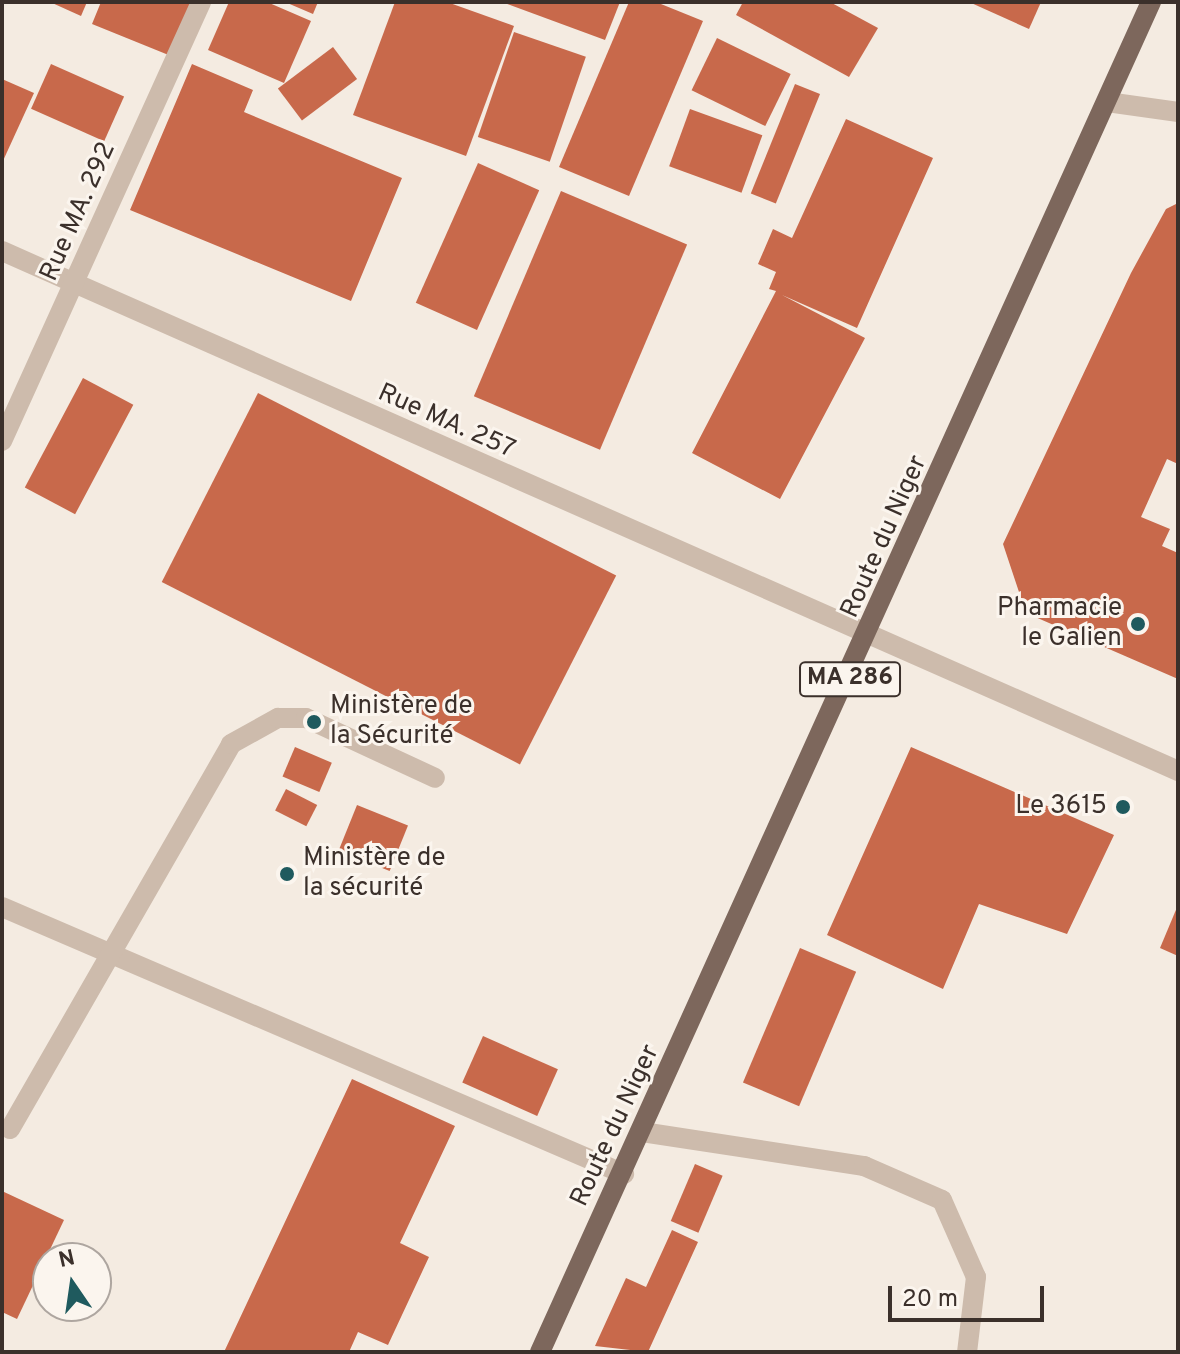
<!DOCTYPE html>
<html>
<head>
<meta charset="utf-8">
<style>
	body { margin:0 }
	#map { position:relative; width:1180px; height:1354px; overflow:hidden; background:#f4ebe1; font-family:Overpass,sans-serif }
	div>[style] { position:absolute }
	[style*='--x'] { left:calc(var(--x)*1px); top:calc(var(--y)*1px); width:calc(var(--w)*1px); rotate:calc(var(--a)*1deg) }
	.building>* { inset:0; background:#c8694b; transform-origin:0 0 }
	.lane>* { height:20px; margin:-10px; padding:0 10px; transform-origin:10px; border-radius:10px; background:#cdbbac }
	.street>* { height:20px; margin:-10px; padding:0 10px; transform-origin:10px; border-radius:10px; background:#cdbbac }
	.primary>* { height:20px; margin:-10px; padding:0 10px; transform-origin:10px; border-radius:10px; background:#7d675c }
	.dots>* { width:22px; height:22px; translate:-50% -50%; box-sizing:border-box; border:4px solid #fbf5ee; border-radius:50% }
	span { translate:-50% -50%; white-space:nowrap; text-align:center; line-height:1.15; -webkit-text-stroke:6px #fbf5ee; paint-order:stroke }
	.shield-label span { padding:2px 6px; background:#fbf5ee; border:2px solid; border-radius:6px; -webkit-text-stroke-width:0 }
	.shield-label { font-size:24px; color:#3b302b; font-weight:700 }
	.street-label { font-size:26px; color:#3b302b }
	.poi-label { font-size:26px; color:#3b302b }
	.right { translate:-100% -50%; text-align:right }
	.left { translate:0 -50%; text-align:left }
	.frame { position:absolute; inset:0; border:4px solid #3b302b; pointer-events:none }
	.north { position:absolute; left:32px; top:1242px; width:80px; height:80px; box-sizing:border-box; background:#fbf5ee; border:2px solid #aea6a0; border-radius:50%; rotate:347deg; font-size:22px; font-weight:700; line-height:32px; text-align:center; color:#3b302b }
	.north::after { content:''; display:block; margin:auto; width:28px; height:36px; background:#1f5a5e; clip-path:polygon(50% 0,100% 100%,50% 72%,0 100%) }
	.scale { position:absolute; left:888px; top:1286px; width:156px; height:36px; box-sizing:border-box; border:4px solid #3b302b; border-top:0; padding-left:10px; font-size:24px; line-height:28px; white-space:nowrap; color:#3b302b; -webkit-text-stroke:6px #fbf5ee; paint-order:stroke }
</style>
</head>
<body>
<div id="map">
	<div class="building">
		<div style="clip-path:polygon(50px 2px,87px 2px,81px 16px)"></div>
		<div style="clip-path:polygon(101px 2px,192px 2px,171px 56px,92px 24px)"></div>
		<div style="clip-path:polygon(229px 2px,267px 2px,311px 21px,284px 83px,208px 50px)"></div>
		<div style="clip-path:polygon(285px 2px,318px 2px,313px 14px)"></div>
		<div style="clip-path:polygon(395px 2px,447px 2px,514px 26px,466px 156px,353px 115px)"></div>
		<div style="clip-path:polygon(502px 2px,620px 2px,605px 40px)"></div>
		<div style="clip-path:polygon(629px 2px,656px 2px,703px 21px,629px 196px,559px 167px)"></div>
		<div style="clip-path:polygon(743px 2px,830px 2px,878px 28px,849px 77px,736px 15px)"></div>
		<div style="clip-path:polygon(969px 2px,1041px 2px,1029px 29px)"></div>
		<div style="left:514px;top:32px;width:76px;height:111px;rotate:19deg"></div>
		<div style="left:717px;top:38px;width:82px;height:58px;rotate:26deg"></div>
		<div style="left:333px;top:47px;width:40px;height:69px;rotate:53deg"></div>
		<div style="left:51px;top:64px;width:80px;height:49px;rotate:24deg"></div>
		<div style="clip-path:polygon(192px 64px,253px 90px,244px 112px,402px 178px,351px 301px,130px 210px)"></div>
		<div style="clip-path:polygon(2px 79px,34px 93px,2px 163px)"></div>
		<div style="left:795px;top:84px;width:27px;height:118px;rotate:22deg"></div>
		<div style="left:690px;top:109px;width:77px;height:61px;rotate:20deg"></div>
		<div style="clip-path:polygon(846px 119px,933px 158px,857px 328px,782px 295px,865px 338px,780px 499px,692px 453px,776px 291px,769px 289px,776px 272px,758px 264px,773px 229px,792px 238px)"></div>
		<div style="left:478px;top:163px;width:67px;height:153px;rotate:24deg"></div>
		<div style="left:561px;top:191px;width:137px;height:223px;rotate:23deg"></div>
		<div style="clip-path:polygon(1178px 203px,1178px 464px,1167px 459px,1141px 517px,1170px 529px,1162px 546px,1178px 553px,1178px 679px,1026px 613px,1003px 544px,1131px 273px,1166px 209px)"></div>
		<div style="left:83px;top:378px;width:57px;height:124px;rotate:28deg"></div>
		<div style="left:258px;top:393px;width:402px;height:212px;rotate:27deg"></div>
		<div style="left:295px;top:747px;width:40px;height:32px;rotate:23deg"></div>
		<div style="clip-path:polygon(911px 747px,1114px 835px,1067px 934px,979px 904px,943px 989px,827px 935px)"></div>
		<div style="left:286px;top:789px;width:35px;height:24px;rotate:27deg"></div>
		<div style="left:357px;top:805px;width:55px;height:49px;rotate:22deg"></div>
		<div style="clip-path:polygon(1178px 905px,1178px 956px,1160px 948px)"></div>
		<div style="left:800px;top:948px;width:61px;height:146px;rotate:23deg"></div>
		<div style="left:483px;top:1036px;width:82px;height:51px;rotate:24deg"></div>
		<div style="clip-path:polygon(352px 1079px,455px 1126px,400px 1243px,429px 1257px,388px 1345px,358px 1332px,349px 1352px,224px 1352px)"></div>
		<div style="left:695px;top:1164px;width:30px;height:62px;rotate:23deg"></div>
		<div style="clip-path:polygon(2px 1191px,64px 1220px,17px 1319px,2px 1312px)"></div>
		<div style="clip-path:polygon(672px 1230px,698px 1242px,648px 1352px,595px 1346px,626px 1278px,646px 1287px)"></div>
	</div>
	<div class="lane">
		<div style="--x:2;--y:907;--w:677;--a:23.23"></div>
		<div style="--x:10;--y:1129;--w:444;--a:-60.1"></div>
		<div style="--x:231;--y:744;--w:54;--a:-29"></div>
		<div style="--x:278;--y:718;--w:28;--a:0"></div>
		<div style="--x:306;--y:718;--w:142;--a:24.9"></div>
		<div style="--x:642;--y:1132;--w:225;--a:8.7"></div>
		<div style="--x:864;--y:1166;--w:85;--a:23.6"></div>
		<div style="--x:942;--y:1200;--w:84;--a:66.2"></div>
		<div style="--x:976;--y:1277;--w:76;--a:96.8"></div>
	</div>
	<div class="street">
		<div style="--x:1107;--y:102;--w:72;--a:8"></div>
		<div style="--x:2;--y:251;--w:1286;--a:23.85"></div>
		<div style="--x:2;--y:441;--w:482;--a:-65.6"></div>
	</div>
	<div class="primary">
		<div style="--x:540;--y:1352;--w:1482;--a:-65.65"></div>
	</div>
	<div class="dots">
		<div style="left:1138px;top:624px;background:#1f5a5e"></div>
		<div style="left:314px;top:722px;background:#1f5a5e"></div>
		<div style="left:1123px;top:807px;background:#1f5a5e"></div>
		<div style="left:287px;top:874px;background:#1f5a5e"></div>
	</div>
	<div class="shield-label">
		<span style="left:850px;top:679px">MA 286</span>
	</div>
	<div class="street-label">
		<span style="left:79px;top:212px;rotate:-66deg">Rue MA. 292</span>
		<span style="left:446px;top:422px;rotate:24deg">Rue MA. 257</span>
		<span style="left:885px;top:537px;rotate:-66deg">Route du Niger</span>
		<span style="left:616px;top:1126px;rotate:-65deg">Route du Niger</span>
	</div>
	<div class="poi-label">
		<span class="right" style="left:1122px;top:624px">Pharmacie<br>le Galien</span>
		<span class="left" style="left:330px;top:722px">Ministère de<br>la Sécurité</span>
		<span class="right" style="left:1107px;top:807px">Le 3615</span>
		<span class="left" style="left:303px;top:874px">Ministère de<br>la sécurité</span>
	</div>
	<div class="frame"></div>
	<div class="north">N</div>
	<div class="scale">20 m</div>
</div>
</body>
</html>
